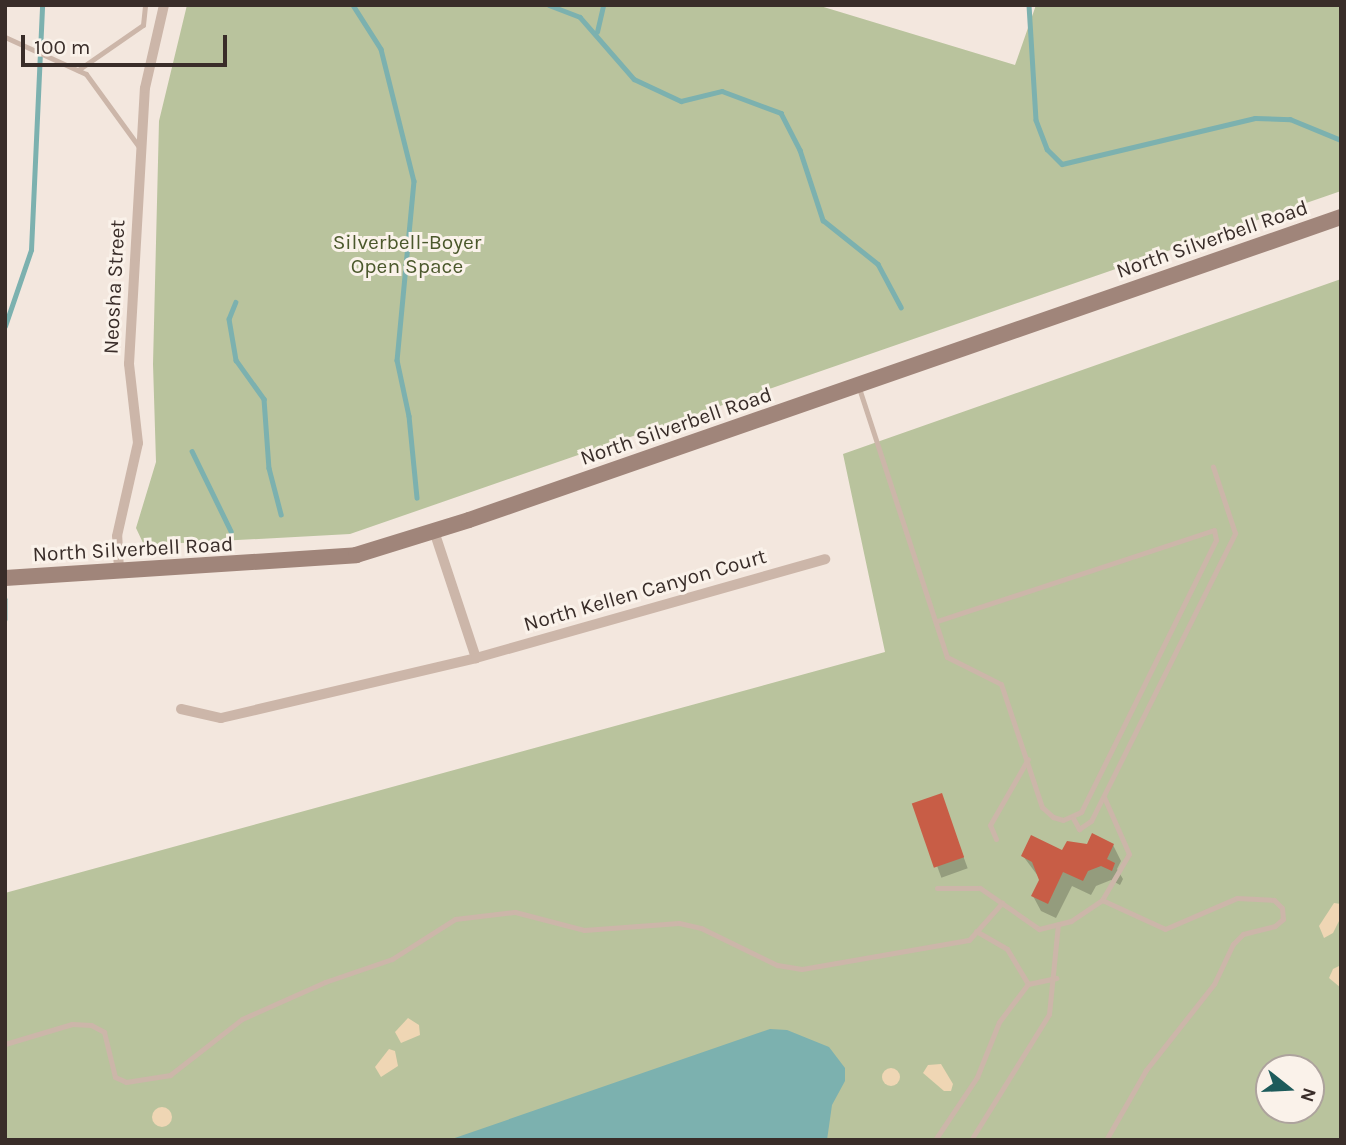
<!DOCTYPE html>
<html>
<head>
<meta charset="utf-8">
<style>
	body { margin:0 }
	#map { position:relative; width:1346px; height:1145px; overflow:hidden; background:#f3e7de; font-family:Karla,sans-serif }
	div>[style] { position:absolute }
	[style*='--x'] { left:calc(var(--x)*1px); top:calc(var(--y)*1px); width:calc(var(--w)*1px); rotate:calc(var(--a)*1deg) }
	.green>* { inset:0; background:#b9c39d }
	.sand>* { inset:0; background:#efd6b4 }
	.round { border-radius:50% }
	.water>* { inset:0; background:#7cb1af }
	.shadow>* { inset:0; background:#0003; transform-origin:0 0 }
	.stream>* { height:4.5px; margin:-2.25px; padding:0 2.25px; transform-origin:2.25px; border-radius:2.25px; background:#7cb1af }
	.building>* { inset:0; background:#c85d46; transform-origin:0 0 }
	.lane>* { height:5px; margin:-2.5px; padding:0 2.5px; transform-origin:2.5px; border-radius:2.5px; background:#ccb6a9 }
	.street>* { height:10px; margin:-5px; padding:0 5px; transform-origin:5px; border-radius:5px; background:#ccb6a9 }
	.secondary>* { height:16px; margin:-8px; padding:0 8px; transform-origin:8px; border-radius:8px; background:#a0857a }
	span { translate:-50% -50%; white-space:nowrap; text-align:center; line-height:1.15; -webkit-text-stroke:6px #faf2ea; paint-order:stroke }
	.street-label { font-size:21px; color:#392d29 }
	.park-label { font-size:21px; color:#4b582c }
	.frame { position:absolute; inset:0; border:7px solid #392d29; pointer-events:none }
	.north { position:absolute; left:1255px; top:1054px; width:70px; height:70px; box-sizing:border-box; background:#faf2ea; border:2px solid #ada39d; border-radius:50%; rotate:108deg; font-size:19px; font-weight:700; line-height:28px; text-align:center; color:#392d29 }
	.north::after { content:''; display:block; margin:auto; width:24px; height:32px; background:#1d5b5b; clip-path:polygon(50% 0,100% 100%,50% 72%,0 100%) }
	.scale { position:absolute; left:21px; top:35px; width:206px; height:32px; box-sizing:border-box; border:4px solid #392d29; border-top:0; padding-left:9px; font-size:21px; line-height:24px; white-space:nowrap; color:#392d29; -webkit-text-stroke:5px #faf2ea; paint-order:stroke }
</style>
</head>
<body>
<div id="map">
	<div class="green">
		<div style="clip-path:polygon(187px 5px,817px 5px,1015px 65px,1036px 5px,1341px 5px,1341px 191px,350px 534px,144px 545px,136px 528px,156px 462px,153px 364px,159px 121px)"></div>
		<div style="clip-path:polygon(evenodd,1341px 279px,1341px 1140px,5px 1140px,5px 893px,885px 652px,843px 454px,1341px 279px,1269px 1068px,1311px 1068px,1311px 1110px,1269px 1110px,1269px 1068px)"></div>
	</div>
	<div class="sand">
		<div style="clip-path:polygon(1334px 903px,1341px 904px,1341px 917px,1333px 933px,1324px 938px,1319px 926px)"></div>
		<div style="clip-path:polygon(1341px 965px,1341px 988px,1329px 978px,1333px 969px)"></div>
		<div style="clip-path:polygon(408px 1018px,419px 1025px,420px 1035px,401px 1043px,395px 1032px)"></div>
		<div style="clip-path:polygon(389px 1049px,395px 1051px,398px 1066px,381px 1077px,375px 1067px)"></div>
		<div style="clip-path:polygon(941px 1064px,953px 1084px,951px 1091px,944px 1091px,923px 1073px,928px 1065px)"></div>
		<div class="round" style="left:882px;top:1068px;width:18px;height:18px"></div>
		<div class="round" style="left:152px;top:1107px;width:20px;height:20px"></div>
	</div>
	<div class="water">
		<div style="clip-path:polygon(770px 1029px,787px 1030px,829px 1047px,845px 1068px,845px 1081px,832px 1105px,827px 1140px,449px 1140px)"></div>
	</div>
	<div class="shadow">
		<div style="left:941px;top:795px;width:78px;height:28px;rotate:70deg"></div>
		<div style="clip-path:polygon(1113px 845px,1121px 861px,1117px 869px,1123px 879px,1120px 885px,1111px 880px,1096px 886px,1091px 895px,1072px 886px,1056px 918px,1041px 911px,1033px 896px,1041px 880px,1023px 856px)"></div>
	</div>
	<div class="stream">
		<div style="--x:353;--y:5;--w:52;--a:57.5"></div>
		<div style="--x:381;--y:49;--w:136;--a:76"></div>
		<div style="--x:414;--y:181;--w:180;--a:95.4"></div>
		<div style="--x:397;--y:360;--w:57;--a:77.9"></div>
		<div style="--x:409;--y:416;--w:82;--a:84.4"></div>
		<div style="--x:549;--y:5;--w:33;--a:21"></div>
		<div style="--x:580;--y:17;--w:82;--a:48.9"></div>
		<div style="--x:634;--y:79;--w:52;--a:25.1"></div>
		<div style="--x:681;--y:101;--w:42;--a:-13.7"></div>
		<div style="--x:722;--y:91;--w:63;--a:20.4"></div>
		<div style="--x:781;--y:113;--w:42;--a:62.8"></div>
		<div style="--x:800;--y:150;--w:74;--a:71.8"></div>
		<div style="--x:823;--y:220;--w:70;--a:38.7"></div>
		<div style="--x:878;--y:264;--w:49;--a:61.9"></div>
		<div style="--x:1029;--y:5;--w:115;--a:86.5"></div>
		<div style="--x:1036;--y:120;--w:31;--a:69"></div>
		<div style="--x:1047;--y:149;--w:21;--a:45"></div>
		<div style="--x:1062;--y:164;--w:198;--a:-13.4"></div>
		<div style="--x:1255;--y:118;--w:35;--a:2"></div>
		<div style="--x:1290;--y:119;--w:55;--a:22.4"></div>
		<div style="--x:597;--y:32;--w:28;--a:-77"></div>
		<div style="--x:236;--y:302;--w:18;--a:112"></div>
		<div style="--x:229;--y:319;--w:42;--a:80.3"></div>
		<div style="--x:236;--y:360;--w:48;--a:54.3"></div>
		<div style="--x:264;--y:399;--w:69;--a:85.9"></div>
		<div style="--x:269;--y:468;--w:48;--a:75.4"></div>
		<div style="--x:5;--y:326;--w:80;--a:-71.1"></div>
		<div style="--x:31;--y:250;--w:245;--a:-87.4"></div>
		<div style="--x:192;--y:451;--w:89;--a:64"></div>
		<div style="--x:5;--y:599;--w:20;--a:90"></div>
	</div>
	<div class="building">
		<div style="left:942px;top:793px;width:68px;height:32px;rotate:71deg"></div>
		<div style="clip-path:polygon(1092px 833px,1114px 844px,1107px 859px,1115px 863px,1112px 871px,1101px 866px,1088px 871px,1083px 881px,1063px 872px,1048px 904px,1031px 896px,1039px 880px,1032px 862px,1021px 856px,1031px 835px,1062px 850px,1067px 841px,1087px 844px)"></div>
	</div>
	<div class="lane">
		<div style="--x:5;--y:37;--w:89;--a:24.6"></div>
		<div style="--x:86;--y:74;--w:90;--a:54"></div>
		<div style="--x:78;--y:70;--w:79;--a:-34.7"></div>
		<div style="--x:143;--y:25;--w:20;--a:-84"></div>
		<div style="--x:859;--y:388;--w:283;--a:71.9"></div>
		<div style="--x:947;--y:657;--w:60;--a:26.6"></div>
		<div style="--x:1001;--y:684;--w:130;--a:71.6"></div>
		<div style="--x:1042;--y:807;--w:15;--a:42"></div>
		<div style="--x:1053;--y:817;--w:10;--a:17"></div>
		<div style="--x:1063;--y:820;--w:20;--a:-24"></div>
		<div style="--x:1081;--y:812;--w:304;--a:-63.6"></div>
		<div style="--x:1216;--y:540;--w:10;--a:-101"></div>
		<div style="--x:1214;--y:530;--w:291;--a:161.8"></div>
		<div style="--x:1073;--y:818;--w:13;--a:61"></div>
		<div style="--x:1079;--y:829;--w:14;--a:-34"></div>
		<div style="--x:1091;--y:821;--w:322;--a:-63.4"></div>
		<div style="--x:1235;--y:533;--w:70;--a:-108.4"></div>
		<div style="--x:996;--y:839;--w:15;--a:-113"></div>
		<div style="--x:990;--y:825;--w:76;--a:-60.1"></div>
		<div style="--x:937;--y:888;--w:43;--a:0"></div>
		<div style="--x:980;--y:888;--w:72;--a:34.8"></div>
		<div style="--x:1039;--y:929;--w:33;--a:-14"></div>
		<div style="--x:1071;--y:921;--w:37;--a:-34"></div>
		<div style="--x:1102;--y:900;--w:53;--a:-59.6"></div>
		<div style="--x:1129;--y:854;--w:62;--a:-113.7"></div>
		<div style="--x:1102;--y:900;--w:69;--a:24.7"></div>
		<div style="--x:1165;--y:929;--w:78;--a:-23.3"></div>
		<div style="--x:1237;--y:898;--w:37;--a:3"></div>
		<div style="--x:1274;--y:900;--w:11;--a:45"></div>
		<div style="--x:1282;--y:908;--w:11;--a:85"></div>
		<div style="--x:1283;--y:919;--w:11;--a:139"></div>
		<div style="--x:1275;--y:926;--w:33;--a:166"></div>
		<div style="--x:1243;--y:934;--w:14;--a:135"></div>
		<div style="--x:1233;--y:944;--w:44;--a:115.4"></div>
		<div style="--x:1214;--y:984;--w:110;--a:128.3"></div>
		<div style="--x:1146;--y:1070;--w:81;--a:119.7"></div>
		<div style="--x:976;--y:931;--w:36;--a:30"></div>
		<div style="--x:1007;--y:949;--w:41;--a:59"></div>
		<div style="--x:5;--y:1044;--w:70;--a:-16.6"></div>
		<div style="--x:72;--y:1024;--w:19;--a:3"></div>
		<div style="--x:91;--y:1025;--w:15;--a:28"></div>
		<div style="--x:104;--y:1032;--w:46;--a:76.3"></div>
		<div style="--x:115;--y:1077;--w:12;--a:24"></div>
		<div style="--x:126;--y:1082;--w:45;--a:-9"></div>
		<div style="--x:170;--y:1075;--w:91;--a:-37.9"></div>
		<div style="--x:242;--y:1019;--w:91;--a:-24"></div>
		<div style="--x:325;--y:982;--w:71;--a:-18.9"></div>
		<div style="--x:392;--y:959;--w:75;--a:-32.4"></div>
		<div style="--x:455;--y:919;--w:60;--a:-6.7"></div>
		<div style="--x:515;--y:912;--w:71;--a:14.6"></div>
		<div style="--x:584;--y:930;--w:95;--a:-4.2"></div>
		<div style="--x:679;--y:923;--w:23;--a:13"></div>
		<div style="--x:701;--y:928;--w:85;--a:26"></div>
		<div style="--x:777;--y:965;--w:25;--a:9"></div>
		<div style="--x:802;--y:969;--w:169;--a:-9.9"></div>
		<div style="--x:969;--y:940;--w:50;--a:-48.3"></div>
		<div style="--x:935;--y:1140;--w:76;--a:-56.3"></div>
		<div style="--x:977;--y:1077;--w:59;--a:-68.2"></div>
		<div style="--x:999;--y:1022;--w:48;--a:-52.7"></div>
		<div style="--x:1028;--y:984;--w:29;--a:-12"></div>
		<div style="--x:971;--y:1140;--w:148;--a:-58.2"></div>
		<div style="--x:1049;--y:1014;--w:90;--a:-84.3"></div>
	</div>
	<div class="street">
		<div style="--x:434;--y:531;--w:134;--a:71.7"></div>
		<div style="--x:119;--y:570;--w:34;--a:-93"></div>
		<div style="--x:117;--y:536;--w:95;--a:-77.3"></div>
		<div style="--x:138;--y:443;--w:80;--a:-96.5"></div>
		<div style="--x:129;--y:364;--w:276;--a:-86.7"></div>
		<div style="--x:145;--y:88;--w:85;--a:-77.1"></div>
		<div style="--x:181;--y:709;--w:41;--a:12.7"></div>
		<div style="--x:221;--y:718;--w:262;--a:-13.2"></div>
		<div style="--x:476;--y:658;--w:363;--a:-15.8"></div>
	</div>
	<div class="secondary">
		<div style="--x:5;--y:578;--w:352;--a:-3.7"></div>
		<div style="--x:356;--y:555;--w:118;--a:-17.2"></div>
		<div style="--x:469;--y:520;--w:923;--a:-19.16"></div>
	</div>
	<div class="street-label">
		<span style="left:1212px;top:239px;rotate:-19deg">North Silverbell Road</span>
		<span style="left:114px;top:287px;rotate:-87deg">Neosha Street</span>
		<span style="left:676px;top:426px;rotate:-19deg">North Silverbell Road</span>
		<span style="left:133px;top:549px;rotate:-3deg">North Silverbell Road</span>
		<span style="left:645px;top:590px;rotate:-16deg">North Kellen Canyon Court</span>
	</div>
	<div class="park-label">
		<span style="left:407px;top:254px">Silverbell-Boyer<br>Open Space</span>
	</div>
	<div class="frame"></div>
	<div class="north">N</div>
	<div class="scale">100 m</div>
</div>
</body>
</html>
